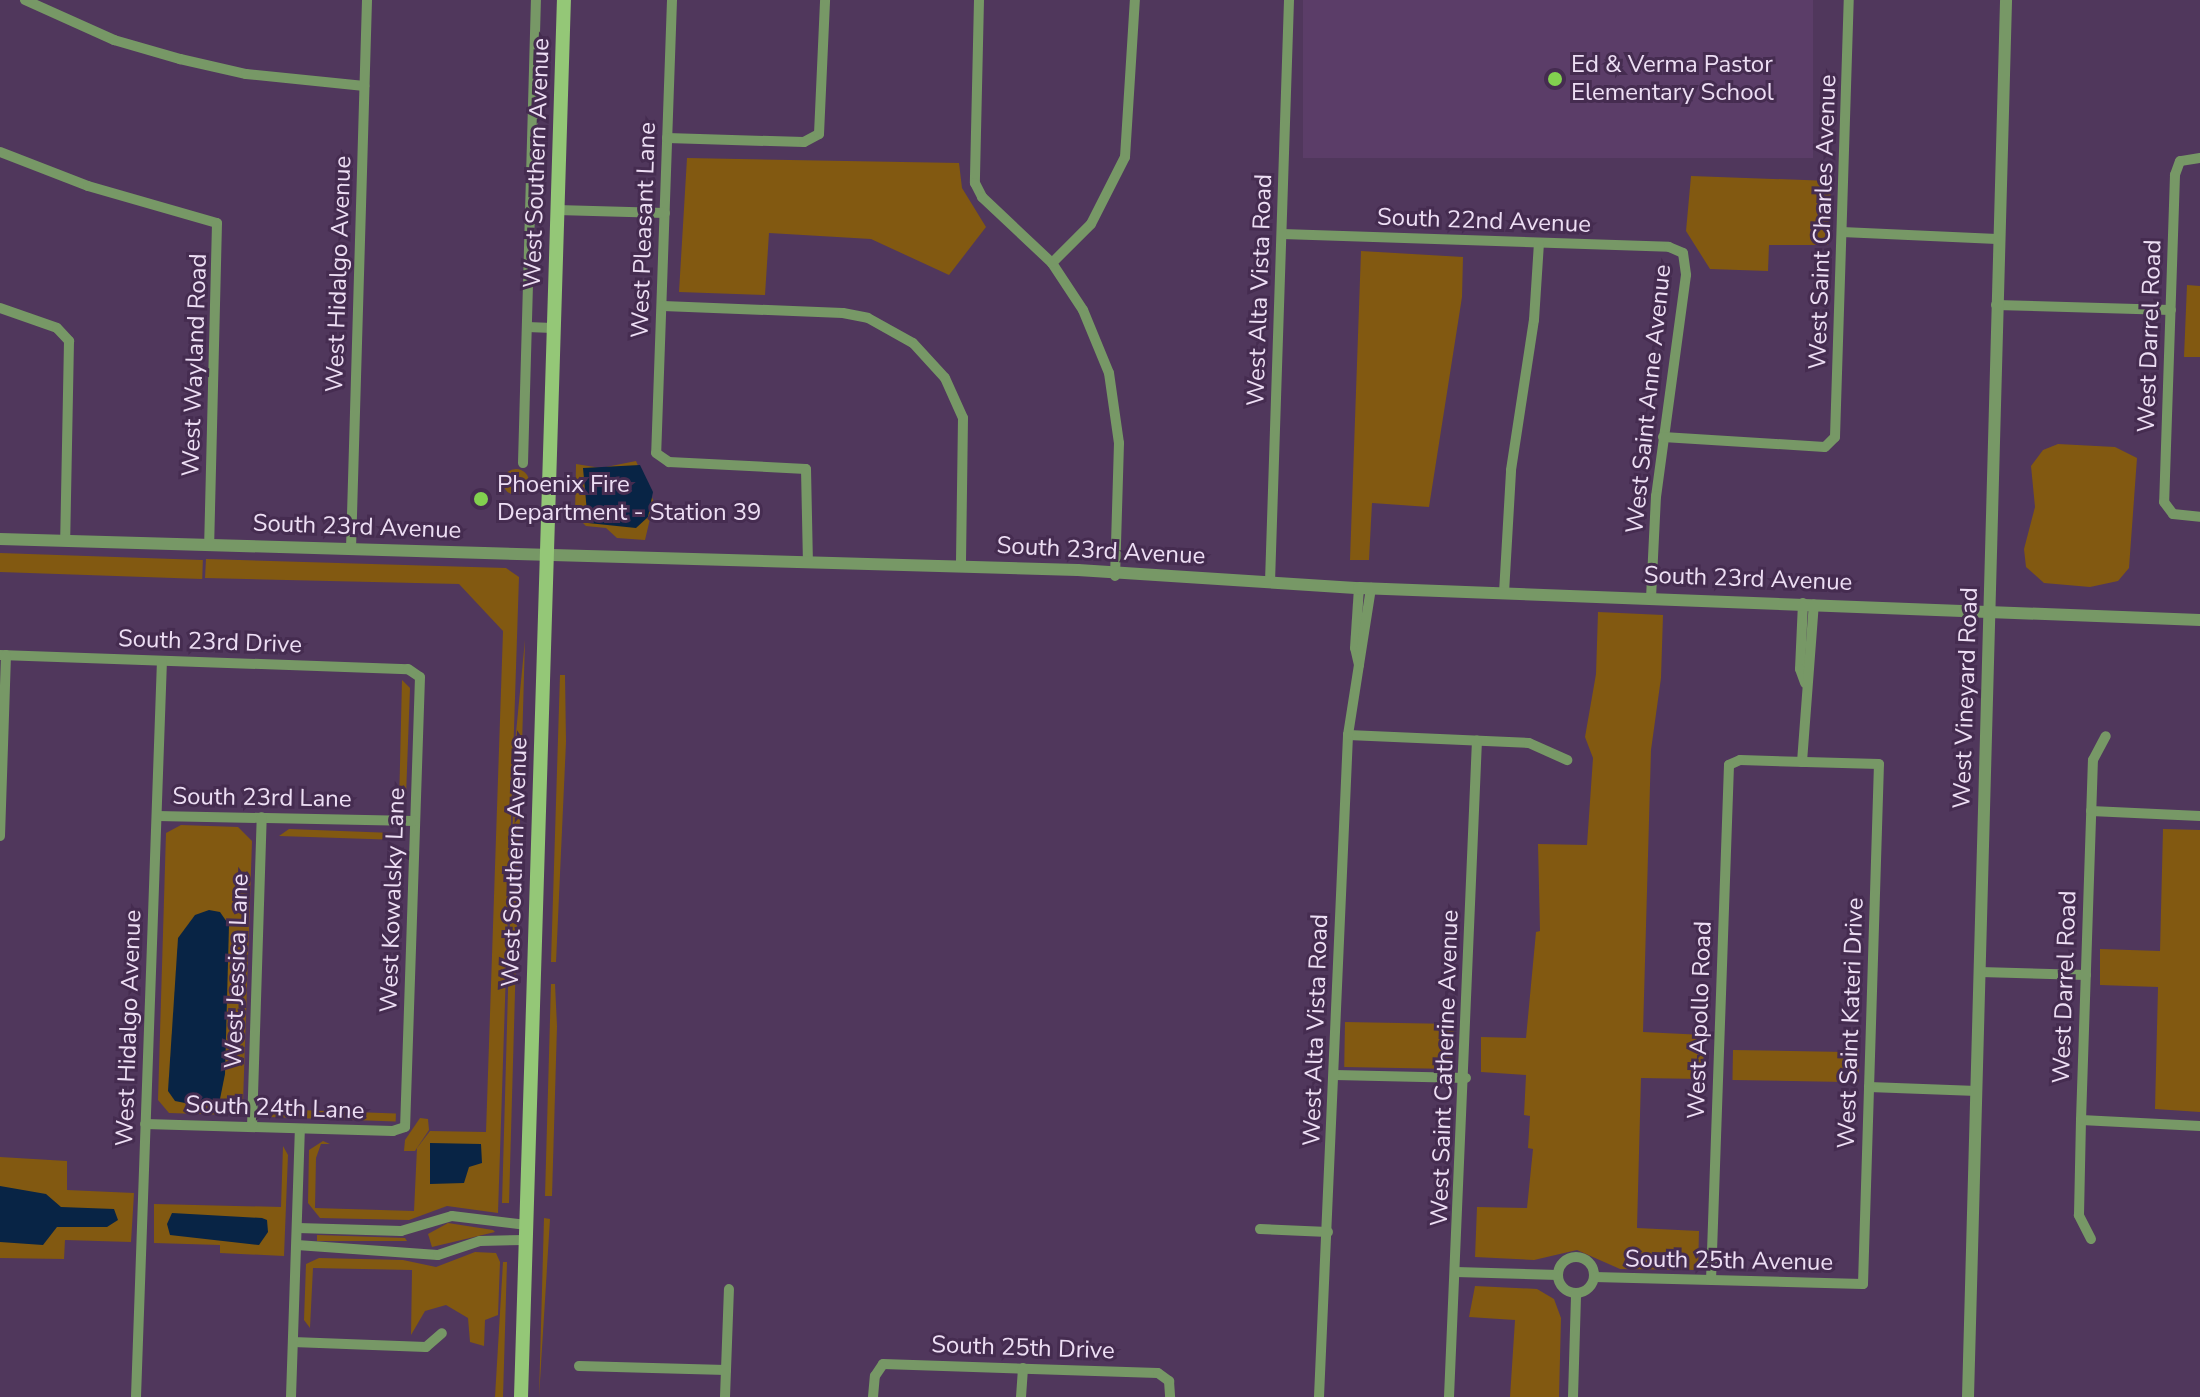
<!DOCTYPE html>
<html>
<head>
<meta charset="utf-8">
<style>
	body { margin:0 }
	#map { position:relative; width:2200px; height:1397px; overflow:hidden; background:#50375c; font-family:"Nunito Sans",sans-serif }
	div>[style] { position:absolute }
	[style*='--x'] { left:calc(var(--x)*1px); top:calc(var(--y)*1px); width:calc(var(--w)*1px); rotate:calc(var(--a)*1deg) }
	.built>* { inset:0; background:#5b3d68; transform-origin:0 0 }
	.green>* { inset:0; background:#825911; transform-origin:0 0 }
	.round { border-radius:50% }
	.water>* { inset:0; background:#082445 }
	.minor>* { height:10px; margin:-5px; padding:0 5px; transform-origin:5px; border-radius:5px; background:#779866 }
	.minor>.ring { margin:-5px; padding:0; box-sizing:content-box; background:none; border:10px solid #779866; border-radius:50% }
	.tertiary>* { height:12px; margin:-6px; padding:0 6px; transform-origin:6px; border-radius:6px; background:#779866 }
	.secondary>* { height:14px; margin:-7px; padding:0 7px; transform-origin:7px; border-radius:7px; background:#94c777 }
	.dots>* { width:22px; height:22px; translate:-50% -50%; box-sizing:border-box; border:4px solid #452c50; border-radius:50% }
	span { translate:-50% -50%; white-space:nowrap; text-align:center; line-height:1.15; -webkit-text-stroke:6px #452c50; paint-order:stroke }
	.poi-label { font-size:24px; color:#eddef4 }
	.left { translate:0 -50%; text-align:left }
	.street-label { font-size:24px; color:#eddef4 }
</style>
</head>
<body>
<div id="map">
	<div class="built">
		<div style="left:1303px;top:0;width:510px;height:158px"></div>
	</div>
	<div class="green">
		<div style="clip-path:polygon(687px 158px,959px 163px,962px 188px,986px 227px,949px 275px,871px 239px,769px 233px,765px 295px,679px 292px)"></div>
		<div style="clip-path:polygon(1691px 176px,1831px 181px,1828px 245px,1769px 245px,1768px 271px,1710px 269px,1686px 231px)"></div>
		<div style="clip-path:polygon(1361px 251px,1463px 257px,1462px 297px,1429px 507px,1372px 503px,1369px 560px,1350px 560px)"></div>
		<div style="clip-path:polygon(2187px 285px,2200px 286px,2200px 357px,2184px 357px)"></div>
		<div style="clip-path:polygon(2058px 444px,2115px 447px,2137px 458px,2129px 568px,2118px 581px,2090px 587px,2044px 583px,2026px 567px,2024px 549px,2035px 507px,2031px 466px,2043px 450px)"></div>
		<div style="clip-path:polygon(636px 461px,654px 502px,645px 540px,617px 538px,606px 528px,586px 526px,575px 515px,576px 464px,601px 468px)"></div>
		<div class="round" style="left:503px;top:469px;width:26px;height:26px"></div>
		<div style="left:0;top:553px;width:203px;height:19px;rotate:2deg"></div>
		<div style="clip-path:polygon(206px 559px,506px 568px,519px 577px,498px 1213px,447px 1206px,409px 1220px,320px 1218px,308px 1203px,309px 1150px,323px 1141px,330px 1144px,321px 1144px,316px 1158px,315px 1208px,414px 1211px,417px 1148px,430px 1131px,486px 1132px,503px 631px,459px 584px,205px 578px)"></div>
		<div style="clip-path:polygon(1598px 612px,1663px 615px,1661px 678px,1651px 750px,1643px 1032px,1704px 1035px,1703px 1079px,1641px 1078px,1637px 1228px,1699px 1231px,1698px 1270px,1620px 1269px,1577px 1250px,1534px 1260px,1475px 1257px,1477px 1207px,1527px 1208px,1533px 1149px,1528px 1148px,1530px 1116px,1524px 1115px,1526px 1075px,1481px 1072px,1481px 1037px,1526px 1038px,1536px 932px,1540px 931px,1538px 844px,1587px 845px,1593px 758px,1585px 737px,1596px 674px)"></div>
		<div style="clip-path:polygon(525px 640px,509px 1203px,502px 1203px,515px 743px)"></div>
		<div style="clip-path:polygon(560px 675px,565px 675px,566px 742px,556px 962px,551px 962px)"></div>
		<div style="clip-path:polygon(402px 680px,410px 688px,406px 796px,399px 806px)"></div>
		<div style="clip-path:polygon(181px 825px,238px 827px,252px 841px,243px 1102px,232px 1115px,169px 1113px,158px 1100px,166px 833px)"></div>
		<div style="clip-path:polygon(289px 829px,393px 833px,400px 840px,279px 836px)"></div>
		<div style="clip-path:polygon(2163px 829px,2200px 830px,2200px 1112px,2155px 1109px,2158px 987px,2100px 985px,2100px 949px,2160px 951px)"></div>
		<div style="clip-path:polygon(551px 984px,555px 984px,557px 1026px,552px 1196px,545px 1196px)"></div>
		<div style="left:1345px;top:1022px;width:109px;height:45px;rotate:1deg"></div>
		<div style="left:1733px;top:1050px;width:126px;height:30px;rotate:1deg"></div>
		<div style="left:269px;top:1109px;width:127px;height:8px;rotate:2deg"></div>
		<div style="clip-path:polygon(420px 1118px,428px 1119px,429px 1130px,415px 1151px,404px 1151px,405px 1140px)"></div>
		<div style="clip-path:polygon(283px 1146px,288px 1155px,284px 1256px,220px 1253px,220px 1245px,154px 1243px,154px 1204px,281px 1207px)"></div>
		<div style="clip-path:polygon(0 1157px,67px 1161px,67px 1190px,134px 1193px,131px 1242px,65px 1240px,64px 1259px,0 1258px)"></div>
		<div style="clip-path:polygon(544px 1218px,550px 1219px,539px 1397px)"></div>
		<div style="clip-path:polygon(448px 1223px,493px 1230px,495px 1232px,432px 1247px,428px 1234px)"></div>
		<div style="clip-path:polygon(317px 1235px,405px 1238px,407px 1241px,317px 1241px)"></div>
		<div style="clip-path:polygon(475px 1252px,496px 1253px,500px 1262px,498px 1315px,485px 1320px,484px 1346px,470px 1342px,468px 1318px,446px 1305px,425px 1311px,411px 1335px,412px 1270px,313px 1268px,310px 1328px,304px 1320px,306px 1264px,319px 1258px,403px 1260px,436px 1267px)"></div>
		<div style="clip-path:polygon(503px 1262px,507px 1262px,503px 1397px,495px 1397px)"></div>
		<div style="clip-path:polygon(1475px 1286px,1537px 1289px,1554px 1299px,1561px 1318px,1559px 1397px,1510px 1397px,1515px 1320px,1469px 1317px)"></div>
	</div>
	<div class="water">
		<div style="clip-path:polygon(640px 465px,653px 492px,648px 517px,636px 528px,588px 523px,583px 468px)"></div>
		<div style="clip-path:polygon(209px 910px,220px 912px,229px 925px,225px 1074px,220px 1099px,185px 1103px,175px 1101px,168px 1091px,178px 938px,195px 915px)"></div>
		<div style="clip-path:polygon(430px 1143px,481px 1144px,482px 1163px,469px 1167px,464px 1183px,430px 1184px)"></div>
		<div style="clip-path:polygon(0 1186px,46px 1194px,61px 1207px,114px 1209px,118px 1220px,107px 1227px,57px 1227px,43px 1245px,0 1242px)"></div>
		<div style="clip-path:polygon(172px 1213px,262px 1218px,267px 1220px,268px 1232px,259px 1245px,170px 1235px,167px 1224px)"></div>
	</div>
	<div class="minor">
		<div style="--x:25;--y:0;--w:98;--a:24.2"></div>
		<div style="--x:114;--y:40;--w:69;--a:16.1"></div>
		<div style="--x:180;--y:59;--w:68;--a:12.8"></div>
		<div style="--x:246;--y:74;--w:119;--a:5.8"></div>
		<div style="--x:672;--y:0;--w:453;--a:92"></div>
		<div style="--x:656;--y:453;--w:16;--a:35"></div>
		<div style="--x:669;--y:462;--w:137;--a:2.9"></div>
		<div style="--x:806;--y:469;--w:92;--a:88.8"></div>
		<div style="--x:979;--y:0;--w:183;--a:91.3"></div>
		<div style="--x:975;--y:183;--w:16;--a:63"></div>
		<div style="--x:982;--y:197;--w:96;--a:43.3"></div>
		<div style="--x:1052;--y:263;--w:56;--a:56.6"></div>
		<div style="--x:1083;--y:310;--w:68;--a:67.6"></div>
		<div style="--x:1109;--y:373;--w:71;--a:81.9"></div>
		<div style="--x:1119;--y:443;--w:133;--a:91.7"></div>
		<div style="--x:667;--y:138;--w:137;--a:1.7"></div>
		<div style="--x:804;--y:142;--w:17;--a:-28"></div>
		<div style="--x:819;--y:134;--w:134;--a:-87.4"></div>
		<div style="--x:0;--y:152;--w:94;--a:21.1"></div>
		<div style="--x:88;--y:186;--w:134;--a:16"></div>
		<div style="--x:217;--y:223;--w:322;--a:91.4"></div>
		<div style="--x:2200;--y:158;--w:20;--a:171"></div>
		<div style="--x:2180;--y:161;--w:15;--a:110"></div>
		<div style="--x:2175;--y:175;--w:327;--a:91.9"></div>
		<div style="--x:2164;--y:502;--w:15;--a:53"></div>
		<div style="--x:2173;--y:514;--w:27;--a:6"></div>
		<div style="--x:557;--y:210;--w:108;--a:1.6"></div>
		<div style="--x:1842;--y:232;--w:155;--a:2.6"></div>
		<div style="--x:1282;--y:234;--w:387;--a:1.9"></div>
		<div style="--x:1669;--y:247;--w:15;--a:23"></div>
		<div style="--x:1683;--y:253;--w:22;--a:82"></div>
		<div style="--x:1686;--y:275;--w:223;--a:97.7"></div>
		<div style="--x:1656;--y:496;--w:102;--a:92.8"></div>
		<div style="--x:1052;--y:263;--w:55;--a:-45"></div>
		<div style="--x:1091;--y:224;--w:75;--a:-63.1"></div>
		<div style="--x:1125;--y:157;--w:157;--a:-86.4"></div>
		<div style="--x:1996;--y:305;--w:175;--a:1.6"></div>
		<div style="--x:663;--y:306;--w:180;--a:2.2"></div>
		<div style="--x:843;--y:313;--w:25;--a:11"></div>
		<div style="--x:868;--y:318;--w:51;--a:29.1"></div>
		<div style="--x:913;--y:343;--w:47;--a:47.6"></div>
		<div style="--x:945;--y:378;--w:44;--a:65.8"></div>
		<div style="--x:963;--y:418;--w:149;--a:90.8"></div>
		<div style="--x:0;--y:308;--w:60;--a:19.3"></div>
		<div style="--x:57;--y:328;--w:18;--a:47"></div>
		<div style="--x:69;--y:341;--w:200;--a:91.1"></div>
		<div style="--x:527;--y:327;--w:26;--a:2"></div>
		<div style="--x:1663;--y:437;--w:162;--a:3.5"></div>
		<div style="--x:1825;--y:447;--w:14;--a:-45"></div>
		<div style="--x:1835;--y:437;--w:437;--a:-88.2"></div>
		<div style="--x:523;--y:463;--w:463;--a:-88.4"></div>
		<div style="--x:351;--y:549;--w:549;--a:-88.33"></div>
		<div style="--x:1270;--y:582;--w:582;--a:-88.13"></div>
		<div style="--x:1504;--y:593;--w:123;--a:-86.7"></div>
		<div style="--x:1511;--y:470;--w:152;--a:-81.3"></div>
		<div style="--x:1534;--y:320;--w:77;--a:-86.3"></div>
		<div style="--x:1803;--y:603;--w:66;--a:92.6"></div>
		<div style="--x:1800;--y:669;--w:15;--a:70"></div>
		<div style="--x:0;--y:655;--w:408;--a:2"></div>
		<div style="--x:408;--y:669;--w:14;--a:34"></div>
		<div style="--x:420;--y:677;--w:450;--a:91.9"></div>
		<div style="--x:405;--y:1127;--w:13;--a:162"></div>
		<div style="--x:393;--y:1131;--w:248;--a:-178.4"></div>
		<div style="--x:1359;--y:665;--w:17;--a:-103"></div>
		<div style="--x:1355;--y:648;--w:60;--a:-86.2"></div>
		<div style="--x:1348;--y:735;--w:181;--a:2.5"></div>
		<div style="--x:1529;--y:743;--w:42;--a:24.1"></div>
		<div style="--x:1802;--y:762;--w:158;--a:-85.7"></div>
		<div style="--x:2091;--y:811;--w:109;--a:2.6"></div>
		<div style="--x:157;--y:816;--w:258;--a:1.1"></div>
		<div style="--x:0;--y:836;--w:181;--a:-88.1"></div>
		<div style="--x:1980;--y:972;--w:106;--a:1.6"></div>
		<div style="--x:1335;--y:1075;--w:131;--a:1.3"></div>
		<div style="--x:1869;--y:1087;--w:108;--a:2.1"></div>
		<div style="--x:2081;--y:1120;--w:119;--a:2.9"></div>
		<div style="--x:252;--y:1127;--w:310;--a:-88.2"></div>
		<div style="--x:298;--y:1228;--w:103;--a:1.7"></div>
		<div style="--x:401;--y:1231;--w:53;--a:-16.4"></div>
		<div style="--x:452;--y:1216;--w:75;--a:6.9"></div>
		<div style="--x:1260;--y:1229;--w:68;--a:2.5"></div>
		<div style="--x:2091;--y:1239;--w:27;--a:-117"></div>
		<div style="--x:2079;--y:1215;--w:95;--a:-88.8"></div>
		<div style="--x:2081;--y:1120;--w:360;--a:-88.1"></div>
		<div style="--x:2093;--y:760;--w:27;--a:-62"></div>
		<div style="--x:297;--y:1245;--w:141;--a:4.1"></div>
		<div style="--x:438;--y:1255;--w:44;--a:-18.4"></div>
		<div style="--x:480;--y:1241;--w:45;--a:-1.3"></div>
		<div class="ring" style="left:1558px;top:1257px;width:26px;height:26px"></div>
		<div style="--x:1456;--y:1272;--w:102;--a:1.7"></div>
		<div style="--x:1594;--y:1277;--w:269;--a:1.5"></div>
		<div style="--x:1863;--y:1284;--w:520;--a:-88.24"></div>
		<div style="--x:1879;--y:764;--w:139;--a:-178.4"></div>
		<div style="--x:1740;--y:760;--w:12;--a:156"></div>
		<div style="--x:1729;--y:765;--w:515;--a:92"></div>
		<div style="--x:293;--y:1342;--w:133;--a:2.2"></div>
		<div style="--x:426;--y:1347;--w:21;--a:-41"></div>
		<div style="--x:579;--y:1366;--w:147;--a:1.6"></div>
		<div style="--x:136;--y:1397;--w:736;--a:-87.98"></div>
		<div style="--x:291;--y:1397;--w:268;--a:-88.1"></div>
		<div style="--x:725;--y:1397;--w:108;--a:-87.9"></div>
		<div style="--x:873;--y:1397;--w:21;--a:-85"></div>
		<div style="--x:875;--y:1376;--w:14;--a:-56"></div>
		<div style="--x:883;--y:1364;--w:275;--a:1.9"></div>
		<div style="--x:1158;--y:1373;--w:14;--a:36"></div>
		<div style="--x:1169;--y:1381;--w:16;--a:86"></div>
		<div style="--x:1021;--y:1397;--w:29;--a:-86"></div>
		<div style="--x:1319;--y:1397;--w:663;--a:-87.49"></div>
		<div style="--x:1348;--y:735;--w:149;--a:-81.1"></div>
		<div style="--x:1449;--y:1397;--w:657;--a:-87.56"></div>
		<div style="--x:1573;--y:1397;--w:104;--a:-88.3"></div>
	</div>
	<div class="tertiary">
		<div style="--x:0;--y:539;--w:1078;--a:1.65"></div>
		<div style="--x:1078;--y:570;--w:282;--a:3.7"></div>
		<div style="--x:1359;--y:588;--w:842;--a:2.18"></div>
		<div style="--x:1968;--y:1397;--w:1398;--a:-88.44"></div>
	</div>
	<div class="secondary">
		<div style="--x:521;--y:1397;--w:1398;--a:-88.24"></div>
	</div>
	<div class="dots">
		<div style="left:1555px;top:79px;background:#82d04f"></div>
		<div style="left:481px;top:499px;background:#82d04f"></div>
	</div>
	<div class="poi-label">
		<span class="left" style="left:1571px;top:79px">Ed &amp; Verma Pastor<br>Elementary School</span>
		<span class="left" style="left:497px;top:499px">Phoenix Fire<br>Department - Station 39</span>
	</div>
	<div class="street-label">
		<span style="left:537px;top:163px;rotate:-88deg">West Southern Avenue</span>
		<span style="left:1484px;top:221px;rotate:2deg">South 22nd Avenue</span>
		<span style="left:1823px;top:222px;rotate:-88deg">West Saint Charles Avenue</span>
		<span style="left:644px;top:230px;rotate:-88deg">West Pleasant Lane</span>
		<span style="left:339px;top:274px;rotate:-88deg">West Hidalgo Avenue</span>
		<span style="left:1260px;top:290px;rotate:-88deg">West Alta Vista Road</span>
		<span style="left:2150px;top:336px;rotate:-88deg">West Darrel Road</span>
		<span style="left:195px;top:365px;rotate:-88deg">West Wayland Road</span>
		<span style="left:1649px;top:399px;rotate:-84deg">West Saint Anne Avenue</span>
		<span style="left:357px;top:527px;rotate:2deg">South 23rd Avenue</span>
		<span style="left:1101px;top:551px;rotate:3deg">South 23rd Avenue</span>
		<span style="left:1748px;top:579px;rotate:2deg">South 23rd Avenue</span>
		<span style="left:210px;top:642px;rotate:2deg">South 23rd Drive</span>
		<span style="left:1966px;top:698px;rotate:-88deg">West Vineyard Road</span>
		<span style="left:262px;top:798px;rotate:1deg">South 23rd Lane</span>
		<span style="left:515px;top:862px;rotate:-88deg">West Southern Avenue</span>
		<span style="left:393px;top:900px;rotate:-88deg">West Kowalsky Lane</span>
		<span style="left:237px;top:971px;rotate:-88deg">West Jessica Lane</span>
		<span style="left:2065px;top:987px;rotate:-88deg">West Darrel Road</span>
		<span style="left:1700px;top:1020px;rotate:-88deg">West Apollo Road</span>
		<span style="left:1851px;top:1023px;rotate:-88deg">West Saint Kateri Drive</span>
		<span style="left:129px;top:1028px;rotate:-88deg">West Hidalgo Avenue</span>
		<span style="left:1316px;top:1030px;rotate:-88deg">West Alta Vista Road</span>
		<span style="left:1445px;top:1068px;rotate:-88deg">West Saint Catherine Avenue</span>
		<span style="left:275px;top:1108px;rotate:2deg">South 24th Lane</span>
		<span style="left:1729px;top:1261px;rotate:1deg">South 25th Avenue</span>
		<span style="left:1023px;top:1348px;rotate:2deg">South 25th Drive</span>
	</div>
</div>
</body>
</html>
